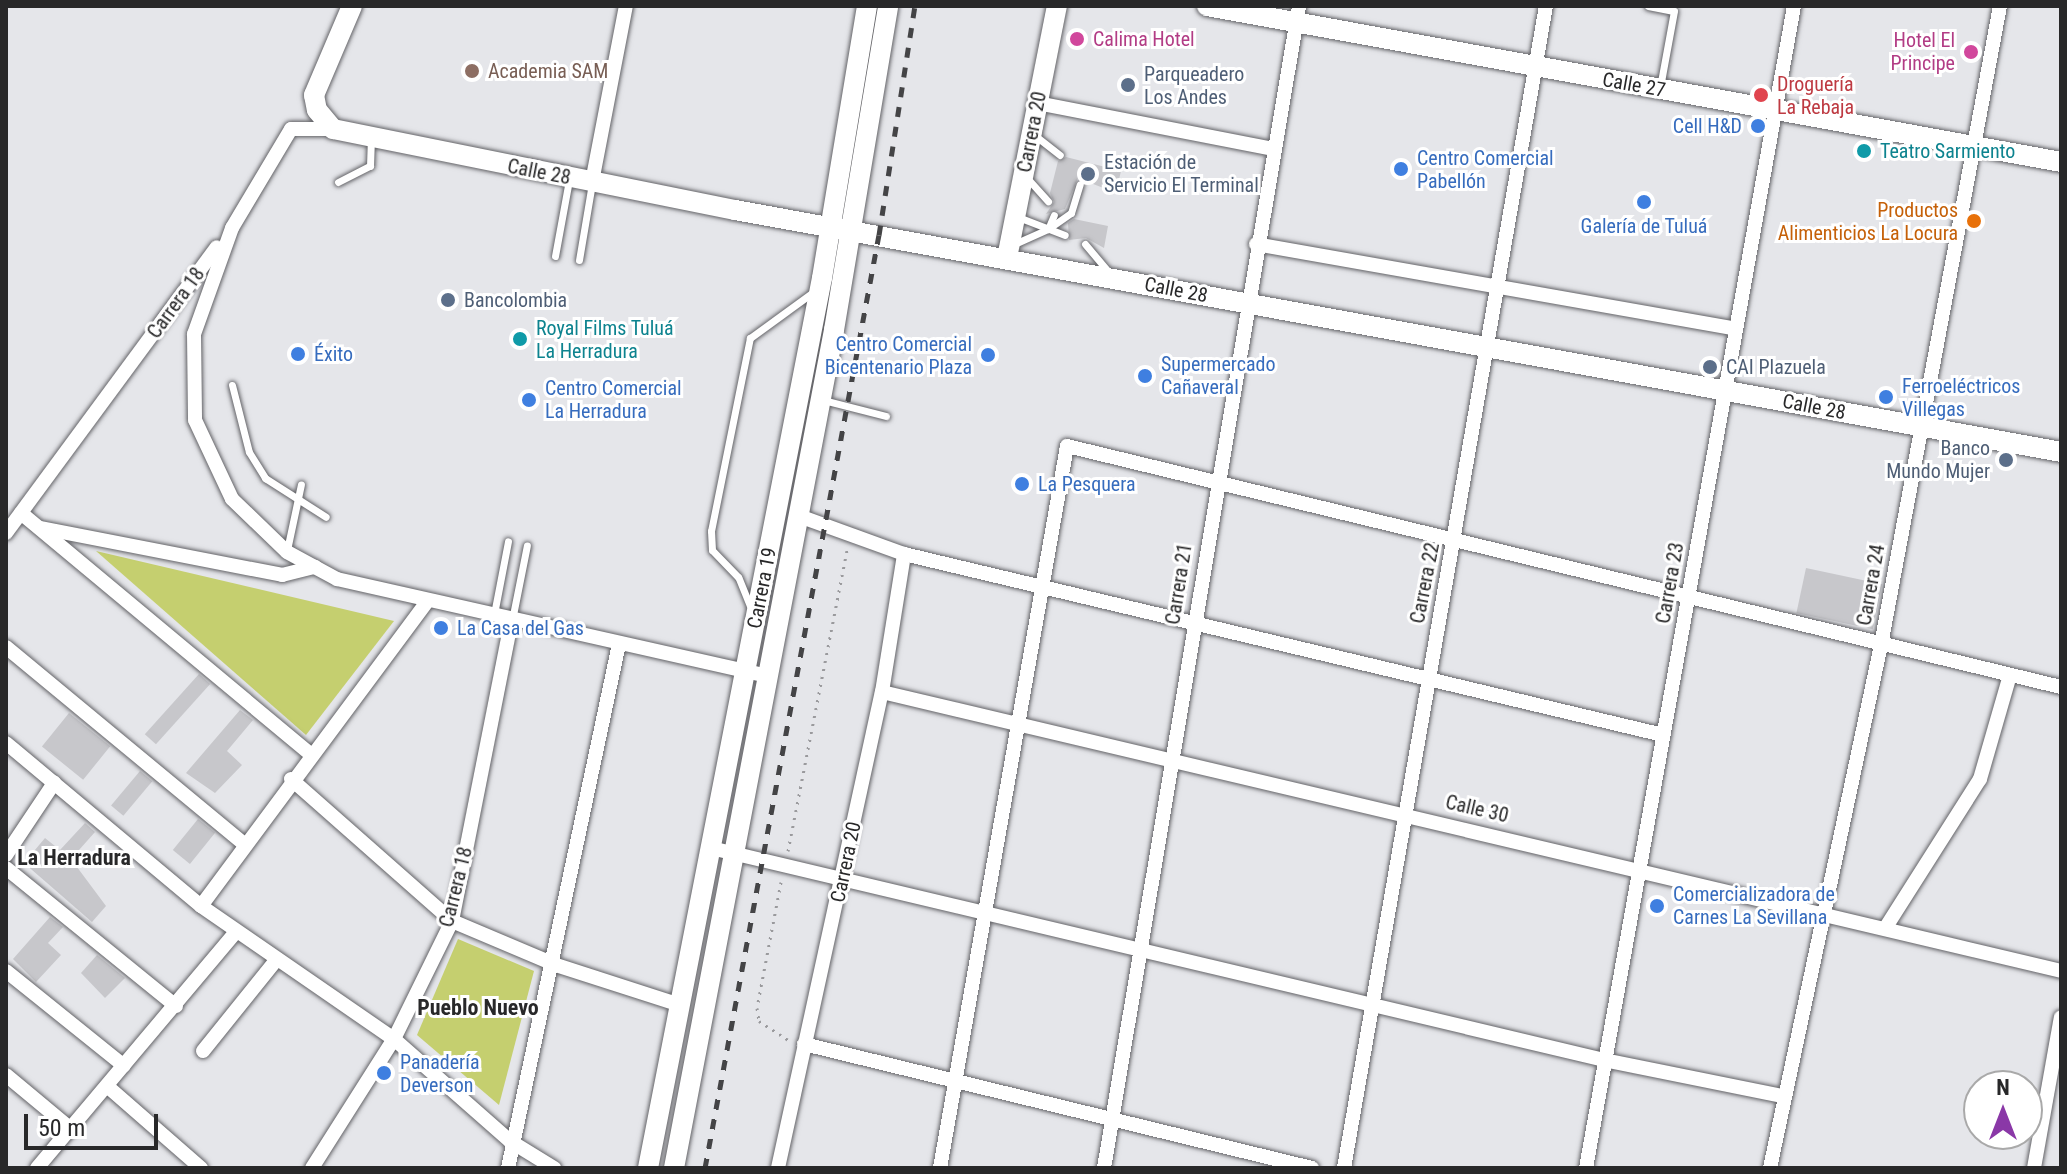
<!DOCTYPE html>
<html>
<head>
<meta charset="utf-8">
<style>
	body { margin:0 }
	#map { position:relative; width:2067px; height:1174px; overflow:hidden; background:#e5e6ea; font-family:"Roboto Condensed",sans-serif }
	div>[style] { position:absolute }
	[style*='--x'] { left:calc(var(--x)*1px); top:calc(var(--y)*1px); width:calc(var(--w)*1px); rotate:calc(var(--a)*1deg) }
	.green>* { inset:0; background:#c5cf6f }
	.building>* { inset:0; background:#c7c7cb; transform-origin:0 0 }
	.path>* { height:3px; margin-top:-1.5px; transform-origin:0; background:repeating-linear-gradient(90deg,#9a9a9d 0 2px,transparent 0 8px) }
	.roads { filter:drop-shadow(0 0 2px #636367) drop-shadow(0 0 2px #636367) }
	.lane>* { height:7px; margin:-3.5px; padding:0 3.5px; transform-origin:3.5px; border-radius:3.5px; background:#fff }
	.street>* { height:14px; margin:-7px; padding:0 7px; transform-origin:7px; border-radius:7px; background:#fff }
	.secondary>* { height:20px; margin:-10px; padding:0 10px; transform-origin:10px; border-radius:10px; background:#fff }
	.rail>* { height:5px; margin-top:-2.5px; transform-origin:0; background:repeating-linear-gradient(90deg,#444446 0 10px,transparent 0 20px) }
	.dots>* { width:22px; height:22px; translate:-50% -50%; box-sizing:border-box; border:4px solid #fff; border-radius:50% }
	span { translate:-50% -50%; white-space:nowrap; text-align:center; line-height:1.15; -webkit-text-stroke:6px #fff; paint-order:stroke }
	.hotel-label { font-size:20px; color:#b23c85 }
	.left { translate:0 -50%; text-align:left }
	.right { translate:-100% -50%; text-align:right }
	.education-label { font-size:20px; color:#785e54 }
	.service-label { font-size:20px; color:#4e5e75 }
	.health-label { font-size:20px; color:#be3a42 }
	.street-label { font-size:20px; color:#282829 }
	.shop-label { font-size:20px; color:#366cbe }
	.culture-label { font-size:20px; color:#0d838f }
	.food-label { font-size:20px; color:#c56008 }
	.neighbourhood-label { font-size:22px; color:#282829; font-weight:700 }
	.frame { position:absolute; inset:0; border:8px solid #282829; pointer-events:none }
	.north { position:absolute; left:1963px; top:1070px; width:80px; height:80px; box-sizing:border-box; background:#fff; border:2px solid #a9a9a9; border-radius:50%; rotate:0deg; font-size:22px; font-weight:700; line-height:32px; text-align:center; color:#282829 }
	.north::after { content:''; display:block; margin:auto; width:28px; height:36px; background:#8a38a7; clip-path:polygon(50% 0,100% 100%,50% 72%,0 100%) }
	.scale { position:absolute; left:24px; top:1114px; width:134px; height:36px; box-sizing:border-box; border:4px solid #282829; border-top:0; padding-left:10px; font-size:24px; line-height:28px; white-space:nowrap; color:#282829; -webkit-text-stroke:6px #fff; paint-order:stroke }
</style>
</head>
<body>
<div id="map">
	<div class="green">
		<div style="clip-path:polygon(96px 551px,394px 621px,306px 735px)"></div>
		<div style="clip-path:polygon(458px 939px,534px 971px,499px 1105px,417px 1035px)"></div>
	</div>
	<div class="building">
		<div style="clip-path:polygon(1066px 157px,1121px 171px,1116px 193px,1078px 178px,1065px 209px,1046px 214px,1054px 202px,1050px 193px,1058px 161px)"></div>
		<div style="clip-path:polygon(1074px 219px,1108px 226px,1104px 248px,1086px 238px,1069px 240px,1068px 223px)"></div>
		<div style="left:1806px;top:568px;width:78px;height:46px;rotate:12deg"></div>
		<div style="left:199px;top:674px;width:15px;height:81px;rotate:42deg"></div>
		<div style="clip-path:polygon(240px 710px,253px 720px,227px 751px,242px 765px,215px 793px,186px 773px)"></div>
		<div style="left:69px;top:713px;width:53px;height:43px;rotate:39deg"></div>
		<div style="left:140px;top:771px;width:16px;height:45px;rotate:40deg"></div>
		<div style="left:198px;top:819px;width:22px;height:40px;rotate:39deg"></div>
		<div style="clip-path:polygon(85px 823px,95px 832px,71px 859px,106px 906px,92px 922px,24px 863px,45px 838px,60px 850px)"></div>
		<div style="clip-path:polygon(50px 917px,63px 927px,48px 943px,61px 955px,36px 982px,13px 959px)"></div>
		<div style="clip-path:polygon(97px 955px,125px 978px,105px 998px,81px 973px)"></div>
	</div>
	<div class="path">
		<div style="--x:788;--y:851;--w:308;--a:-78.9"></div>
		<div style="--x:781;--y:882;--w:128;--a:100.8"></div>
		<div style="--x:757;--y:1008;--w:13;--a:81"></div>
		<div style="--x:759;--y:1021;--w:35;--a:33"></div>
	</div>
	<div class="roads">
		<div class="lane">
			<div style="--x:1648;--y:6;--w:26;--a:11"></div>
			<div style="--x:1674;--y:11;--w:77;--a:100.4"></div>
			<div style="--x:1033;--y:134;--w:34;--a:38"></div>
			<div style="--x:1028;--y:179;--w:30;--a:48"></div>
			<div style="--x:338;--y:182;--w:36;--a:-27"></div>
			<div style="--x:370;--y:166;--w:26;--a:-88"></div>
			<div style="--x:1018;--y:217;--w:50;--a:21"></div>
			<div style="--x:1048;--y:229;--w:28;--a:-35"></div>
			<div style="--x:1071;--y:213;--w:30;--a:-73"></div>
			<div style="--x:1085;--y:244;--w:38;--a:50"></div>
			<div style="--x:1012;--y:245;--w:39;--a:-24"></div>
			<div style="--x:1048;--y:229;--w:15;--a:-67"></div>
			<div style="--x:555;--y:256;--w:77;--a:-79.6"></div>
			<div style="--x:579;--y:260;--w:78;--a:-80.4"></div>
			<div style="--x:232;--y:385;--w:69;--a:75.8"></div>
			<div style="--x:249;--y:452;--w:31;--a:58"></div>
			<div style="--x:265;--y:478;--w:72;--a:32.6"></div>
			<div style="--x:823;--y:400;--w:65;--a:14.3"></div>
			<div style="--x:287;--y:550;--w:67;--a:-78"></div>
			<div style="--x:750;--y:606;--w:31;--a:-112"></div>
			<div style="--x:738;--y:577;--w:37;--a:-134"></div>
			<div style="--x:712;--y:550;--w:19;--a:-93"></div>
			<div style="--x:711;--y:531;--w:197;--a:-78.6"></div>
			<div style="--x:750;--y:338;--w:77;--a:-36"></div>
			<div style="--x:494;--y:614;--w:74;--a:-79.1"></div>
			<div style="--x:512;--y:620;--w:76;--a:-78.7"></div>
		</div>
		<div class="street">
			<div style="--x:1037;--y:103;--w:241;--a:11"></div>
			<div style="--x:333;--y:129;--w:42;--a:180"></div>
			<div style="--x:291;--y:129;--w:115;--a:120.8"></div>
			<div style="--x:232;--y:228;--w:113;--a:109.7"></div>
			<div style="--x:194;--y:334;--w:86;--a:89.3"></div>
			<div style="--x:195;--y:420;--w:87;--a:64.9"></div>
			<div style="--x:232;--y:499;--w:76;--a:43.9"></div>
			<div style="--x:287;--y:552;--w:57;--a:28.4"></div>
			<div style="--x:337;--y:579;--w:443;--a:12.7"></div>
			<div style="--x:592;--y:182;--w:179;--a:-79.1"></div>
			<div style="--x:1256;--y:244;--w:487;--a:10"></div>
			<div style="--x:21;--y:513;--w:378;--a:39.8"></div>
			<div style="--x:799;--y:516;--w:112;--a:19.9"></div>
			<div style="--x:904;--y:554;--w:780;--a:13.41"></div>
			<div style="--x:41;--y:528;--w:246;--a:11"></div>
			<div style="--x:282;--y:575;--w:34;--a:-14"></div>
			<div style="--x:6;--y:533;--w:355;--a:-53.6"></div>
			<div style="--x:6;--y:647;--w:310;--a:39.6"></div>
			<div style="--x:882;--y:692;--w:1212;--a:13.31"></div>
			<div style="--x:6;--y:743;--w:254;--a:39.9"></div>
			<div style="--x:201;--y:906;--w:234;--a:34.6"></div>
			<div style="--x:394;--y:1039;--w:154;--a:41.3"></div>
			<div style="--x:510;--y:1141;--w:52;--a:31.5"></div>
			<div style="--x:291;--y:779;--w:215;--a:41.4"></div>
			<div style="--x:452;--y:921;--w:113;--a:22.9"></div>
			<div style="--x:556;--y:965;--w:130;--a:17.9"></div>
			<div style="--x:711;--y:848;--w:918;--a:13.35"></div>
			<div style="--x:1604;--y:1060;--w:183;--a:11.4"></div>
			<div style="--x:6;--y:855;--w:87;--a:-56.3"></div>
			<div style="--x:6;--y:868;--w:219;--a:39.1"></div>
			<div style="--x:201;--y:906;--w:377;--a:-53.4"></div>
			<div style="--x:1886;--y:927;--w:175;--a:-57.6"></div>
			<div style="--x:1980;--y:779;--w:108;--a:-73.9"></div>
			<div style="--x:6;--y:971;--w:151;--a:38.8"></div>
			<div style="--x:804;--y:1044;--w:523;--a:13.72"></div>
			<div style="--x:203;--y:1051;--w:118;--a:-51.2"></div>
			<div style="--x:6;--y:1075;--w:85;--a:39.7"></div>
			<div style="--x:107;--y:1086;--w:125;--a:41.1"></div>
			<div style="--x:37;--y:1168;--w:309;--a:-49.9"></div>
			<div style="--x:312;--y:1168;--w:153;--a:-57.6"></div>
			<div style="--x:394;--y:1039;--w:131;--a:-63.8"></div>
			<div style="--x:452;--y:921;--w:305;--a:-78.8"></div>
			<div style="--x:508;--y:1168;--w:536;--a:-78.04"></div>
			<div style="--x:778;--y:1168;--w:487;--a:-77.7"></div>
			<div style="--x:882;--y:692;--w:140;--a:-80.9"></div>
			<div style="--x:940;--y:1168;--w:733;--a:-80.02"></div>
			<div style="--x:1067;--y:446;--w:1023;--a:13.63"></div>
			<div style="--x:1104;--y:1168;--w:1178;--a:-80.47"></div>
			<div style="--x:1344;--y:1168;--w:1179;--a:-80.14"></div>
			<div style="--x:1586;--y:1168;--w:1180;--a:-79.85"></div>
			<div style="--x:1770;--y:1168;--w:535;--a:-78.02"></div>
			<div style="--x:1881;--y:645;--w:650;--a:-79.45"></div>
			<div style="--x:2034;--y:1168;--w:153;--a:-79.9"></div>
		</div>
		<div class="secondary">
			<div style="--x:352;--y:6;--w:97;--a:113.1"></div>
			<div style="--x:314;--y:95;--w:15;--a:79"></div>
			<div style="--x:317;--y:110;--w:25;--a:50"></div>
			<div style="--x:333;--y:129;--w:410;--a:11.4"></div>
			<div style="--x:735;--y:210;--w:1348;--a:10.34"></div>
			<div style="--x:1207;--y:6;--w:868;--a:10.35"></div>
			<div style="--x:1007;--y:258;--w:257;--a:-78.8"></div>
			<div style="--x:648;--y:1168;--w:907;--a:-78.94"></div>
			<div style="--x:822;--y:278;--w:276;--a:-80.6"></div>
			<div style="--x:674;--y:1168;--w:853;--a:-79.19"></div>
			<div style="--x:834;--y:330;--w:328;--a:-80.5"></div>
		</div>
	</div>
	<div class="rail">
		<div style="--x:705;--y:1168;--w:949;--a:-79.44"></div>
		<div style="--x:879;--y:235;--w:232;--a:-81.1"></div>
	</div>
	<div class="dots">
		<div style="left:1077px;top:39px;background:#d1479c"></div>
		<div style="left:1971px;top:52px;background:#d1479c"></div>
		<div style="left:472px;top:71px;background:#8d6e63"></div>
		<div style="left:1128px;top:85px;background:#5c6f8a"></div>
		<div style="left:1761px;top:95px;background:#e0444e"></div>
		<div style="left:1758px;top:126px;background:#3f7fe0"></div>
		<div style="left:1864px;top:151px;background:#0f9aa8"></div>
		<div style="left:1401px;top:169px;background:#3f7fe0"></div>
		<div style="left:1088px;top:174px;background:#5c6f8a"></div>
		<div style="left:1644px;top:202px;background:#3f7fe0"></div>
		<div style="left:1974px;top:221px;background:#e8710a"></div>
		<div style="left:448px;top:300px;background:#5c6f8a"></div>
		<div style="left:520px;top:339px;background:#0f9aa8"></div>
		<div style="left:298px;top:354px;background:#3f7fe0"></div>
		<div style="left:988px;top:355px;background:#3f7fe0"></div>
		<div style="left:1710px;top:367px;background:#5c6f8a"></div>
		<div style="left:1145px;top:376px;background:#3f7fe0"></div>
		<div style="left:1886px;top:397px;background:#3f7fe0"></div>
		<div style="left:529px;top:400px;background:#3f7fe0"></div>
		<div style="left:2006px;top:460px;background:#5c6f8a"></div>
		<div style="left:1022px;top:484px;background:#3f7fe0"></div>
		<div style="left:441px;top:628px;background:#3f7fe0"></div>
		<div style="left:1657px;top:906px;background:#3f7fe0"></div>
		<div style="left:384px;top:1073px;background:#3f7fe0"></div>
	</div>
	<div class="hotel-label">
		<span class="left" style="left:1093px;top:39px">Calima Hotel</span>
		<span class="right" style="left:1955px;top:52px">Hotel El<br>Principe</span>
	</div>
	<div class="education-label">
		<span class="left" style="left:488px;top:71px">Academia SAM</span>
	</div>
	<div class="service-label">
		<span class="left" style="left:1144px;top:86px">Parqueadero<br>Los Andes</span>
		<span class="left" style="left:1104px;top:174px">Estación de<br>Servicio El Terminal</span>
		<span class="left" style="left:464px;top:300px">Bancolombia</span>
		<span class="left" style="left:1726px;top:367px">CAI Plazuela</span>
		<span class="right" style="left:1990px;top:460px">Banco<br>Mundo Mujer</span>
	</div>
	<div class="health-label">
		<span class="left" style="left:1777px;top:96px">Droguería<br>La Rebaja</span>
	</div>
	<div class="street-label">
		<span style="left:1634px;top:85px;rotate:10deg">Calle 27</span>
		<span style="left:1032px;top:132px;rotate:-79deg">Carrera 20</span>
		<span style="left:539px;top:172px;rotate:11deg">Calle 28</span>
		<span style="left:1176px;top:290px;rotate:11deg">Calle 28</span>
		<span style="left:176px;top:303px;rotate:-54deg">Carrera 18</span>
		<span style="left:1814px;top:407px;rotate:11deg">Calle 28</span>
		<span style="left:1425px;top:583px;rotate:-79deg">Carrera 22</span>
		<span style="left:1670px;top:583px;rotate:-80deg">Carrera 23</span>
		<span style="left:1179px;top:584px;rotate:-81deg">Carrera 21</span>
		<span style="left:1871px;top:585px;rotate:-80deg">Carrera 24</span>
		<span style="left:762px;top:588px;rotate:-79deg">Carrera 19</span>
		<span style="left:1477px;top:809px;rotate:13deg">Calle 30</span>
		<span style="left:846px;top:862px;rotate:-78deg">Carrera 20</span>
		<span style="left:456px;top:887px;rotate:-76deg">Carrera 18</span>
	</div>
	<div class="shop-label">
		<span class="right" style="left:1742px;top:126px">Cell H&amp;D</span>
		<span class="left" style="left:1417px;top:170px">Centro Comercial<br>Pabellón</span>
		<span style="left:1644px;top:226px">Galería de Tuluá</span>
		<span class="right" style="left:972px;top:356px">Centro Comercial<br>Bicentenario Plaza</span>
		<span class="left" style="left:314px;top:354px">Éxito</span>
		<span class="left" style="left:1161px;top:376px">Supermercado<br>Cañaveral</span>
		<span class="left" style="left:1902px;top:398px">Ferroeléctricos<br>Villegas</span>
		<span class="left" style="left:545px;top:400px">Centro Comercial<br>La Herradura</span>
		<span class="left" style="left:1038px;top:484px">La Pesquera</span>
		<span class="left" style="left:457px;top:628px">La Casa del Gas</span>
		<span class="left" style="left:1673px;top:906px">Comercializadora de<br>Carnes La Sevillana</span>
		<span class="left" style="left:400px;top:1074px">Panadería<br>Deverson</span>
	</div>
	<div class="culture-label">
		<span class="left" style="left:1880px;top:151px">Teatro Sarmiento</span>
		<span class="left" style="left:536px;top:340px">Royal Films Tuluá<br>La Herradura</span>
	</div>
	<div class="food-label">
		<span class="right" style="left:1958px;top:222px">Productos<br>Alimenticios La Locura</span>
	</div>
	<div class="neighbourhood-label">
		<span style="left:74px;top:858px">La Herradura</span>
		<span style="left:478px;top:1008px">Pueblo Nuevo</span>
	</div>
	<div class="frame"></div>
	<div class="north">N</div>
	<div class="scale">50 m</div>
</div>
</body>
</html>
